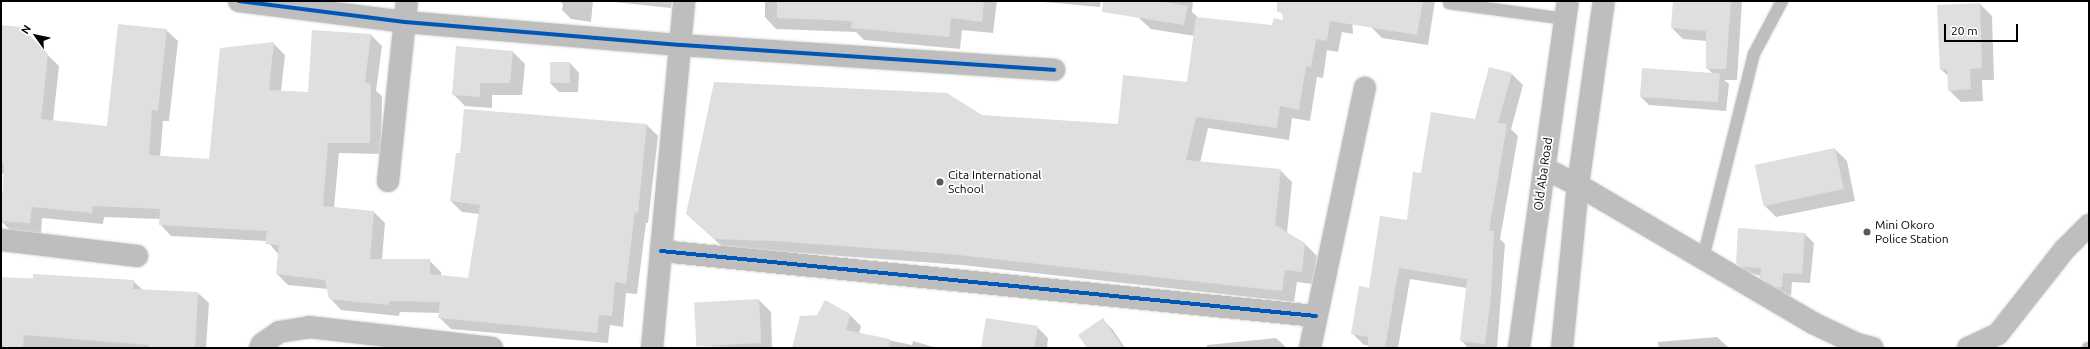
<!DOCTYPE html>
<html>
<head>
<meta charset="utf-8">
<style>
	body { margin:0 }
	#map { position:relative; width:2090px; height:349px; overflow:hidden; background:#fff; font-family:Ubuntu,sans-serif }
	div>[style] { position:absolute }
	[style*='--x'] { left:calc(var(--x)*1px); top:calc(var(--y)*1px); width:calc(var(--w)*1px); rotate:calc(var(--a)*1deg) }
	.shadow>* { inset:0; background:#0003 }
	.building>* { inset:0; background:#dfdfdf; transform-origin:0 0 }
	.roads { filter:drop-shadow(0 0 1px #dbdbdb) drop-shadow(0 0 1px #dbdbdb) }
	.service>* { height:12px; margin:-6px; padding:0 6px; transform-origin:6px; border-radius:6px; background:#bebebe }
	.minor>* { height:22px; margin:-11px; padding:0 11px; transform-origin:11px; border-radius:11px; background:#bebebe }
	.primary>* { height:22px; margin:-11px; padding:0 11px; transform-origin:11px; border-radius:11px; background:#bebebe }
	.cycleway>* { height:4px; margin:-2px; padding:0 2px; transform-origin:2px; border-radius:2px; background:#0057b8 }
	.dots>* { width:11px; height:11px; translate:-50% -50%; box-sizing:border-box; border:2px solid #fff; border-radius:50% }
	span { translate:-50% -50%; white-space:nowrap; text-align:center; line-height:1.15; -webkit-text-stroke:3.5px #fff; paint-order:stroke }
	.street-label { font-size:12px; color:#000 }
	.poi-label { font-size:12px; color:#000 }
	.left { translate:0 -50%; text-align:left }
	.frame { position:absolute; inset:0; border:2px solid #000; pointer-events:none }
	.north { position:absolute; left:16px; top:16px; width:40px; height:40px; -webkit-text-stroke:3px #fff; paint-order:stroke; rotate:303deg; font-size:11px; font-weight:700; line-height:16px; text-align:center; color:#000 }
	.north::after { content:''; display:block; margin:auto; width:14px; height:18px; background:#000; clip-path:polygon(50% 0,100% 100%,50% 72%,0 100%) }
	.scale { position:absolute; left:1944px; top:24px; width:74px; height:18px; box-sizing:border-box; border:2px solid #000; border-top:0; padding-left:5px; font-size:12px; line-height:14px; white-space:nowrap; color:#000; -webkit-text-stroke:3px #fff; paint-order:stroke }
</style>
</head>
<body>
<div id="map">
	<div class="shadow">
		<div style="clip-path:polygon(559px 1px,593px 1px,591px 22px,571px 19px,562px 10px,563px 4px)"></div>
		<div style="clip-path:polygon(604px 1px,672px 1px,671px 8px)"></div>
		<div style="clip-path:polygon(765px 1px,997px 1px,993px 33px,962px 30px,960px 49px,864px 40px,856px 32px,776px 29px,765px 17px)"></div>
		<div style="clip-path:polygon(1032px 1px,1101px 1px,1100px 7px)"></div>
		<div style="clip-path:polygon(1138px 1px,1193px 1px,1192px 12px,1199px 18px,1273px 26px,1284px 21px,1282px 1px,1351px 1px,1353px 34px,1342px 32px,1338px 52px,1327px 50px,1323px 78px,1317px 77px,1310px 121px,1292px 118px,1289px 140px,1208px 128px,1200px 163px,1280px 170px,1292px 182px,1287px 233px,1305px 244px,1317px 256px,1313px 284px,1297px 282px,1294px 302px,962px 265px,786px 252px,727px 251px,687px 214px,982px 116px,1119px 125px,1188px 83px,1195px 36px,1151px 29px,1139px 18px)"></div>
		<div style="clip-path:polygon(1373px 1px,1435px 1px,1428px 45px,1382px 38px,1371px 27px)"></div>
		<div style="clip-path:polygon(1674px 1px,1742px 1px,1737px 80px,1724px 80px,1729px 84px,1726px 111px,1649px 105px,1640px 96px,1713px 74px,1707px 68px,1707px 41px,1683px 39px,1672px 28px)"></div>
		<div style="clip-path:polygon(1980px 4px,1992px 16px,1994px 80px,1982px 80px,1983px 101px,1961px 102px,1949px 90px,1949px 77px,1941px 69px)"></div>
		<div style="clip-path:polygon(20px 28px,59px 66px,53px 121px,108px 127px,166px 30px,178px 41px,169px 121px,163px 121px,160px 157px,210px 160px,273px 43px,285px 55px,281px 91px,309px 93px,371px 35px,382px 46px,376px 91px,382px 96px,381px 154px,339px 153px,334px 208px,374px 212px,385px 223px,382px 260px,429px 260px,441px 272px,441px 276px,469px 279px,479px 214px,462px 212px,451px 201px,647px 125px,658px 136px,648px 223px,646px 223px,637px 294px,626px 293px,623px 327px,610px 325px,608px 343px,451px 329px,439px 317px,440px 313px,400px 312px,399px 316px,341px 310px,330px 298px,328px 289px,288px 285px,277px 274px,279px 255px,267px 241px,171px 236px,160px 224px,160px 219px,104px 217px,103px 224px,42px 218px,41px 234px,12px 232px,1px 221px,4px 174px,1px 173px,1px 43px)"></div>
		<div style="clip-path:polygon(457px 48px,513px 52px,525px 64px,522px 95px,492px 95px,492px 108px,465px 106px,453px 94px)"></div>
		<div style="clip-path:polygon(551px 63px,570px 63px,579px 73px,578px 92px,559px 92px,550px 83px)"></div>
		<div style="clip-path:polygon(1512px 74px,1523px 85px,1511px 129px,1518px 136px,1500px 239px,1505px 244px,1497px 348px,1468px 348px,1461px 340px,1467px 288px,1410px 279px,1398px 348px,1364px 345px,1353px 334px,1369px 289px,1407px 222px,1422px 174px,1476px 120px)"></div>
		<div style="clip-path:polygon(1835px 149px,1847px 161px,1855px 201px,1776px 217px,1764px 205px,1756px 165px)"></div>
		<div style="clip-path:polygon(1805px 234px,1814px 243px,1810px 283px,1792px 282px,1791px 296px,1771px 287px,1761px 276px,1746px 272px,1737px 263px)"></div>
		<div style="clip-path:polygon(1px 278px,133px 281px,143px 290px,198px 293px,209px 303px,206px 348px,1px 348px)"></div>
		<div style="clip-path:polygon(759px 300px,771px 312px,772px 348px,697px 346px)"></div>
		<div style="clip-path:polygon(850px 315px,861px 326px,859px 334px,912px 345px,913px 341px,937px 348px,793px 348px)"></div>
		<div style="clip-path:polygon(1103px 320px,1113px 330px,1125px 348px,1088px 348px)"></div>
		<div style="clip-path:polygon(1037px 327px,1048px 338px,1047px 348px,991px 348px)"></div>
		<div style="clip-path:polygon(1717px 337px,1729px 348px,1659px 348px,1658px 342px)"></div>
		<div style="clip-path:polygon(1276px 338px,1287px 348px,1207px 348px,1207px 345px)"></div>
	</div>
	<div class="building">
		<div style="clip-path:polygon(777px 1px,984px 1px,982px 22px,951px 18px,949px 37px,851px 28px,852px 21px,777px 18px)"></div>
		<div style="clip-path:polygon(1103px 1px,1157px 1px,1188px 6px,1184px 25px,1102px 12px)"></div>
		<div style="clip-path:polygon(1277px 1px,1423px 1px,1417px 35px,1330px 21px,1327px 41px,1316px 39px,1311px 67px,1306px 66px,1299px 110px,1280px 106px,1277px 128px,1196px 117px,1186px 160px,1281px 169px,1275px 225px,1305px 243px,1302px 272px,1285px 270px,1282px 291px,949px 254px,774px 241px,714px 239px,686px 214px,714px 82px,947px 93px,982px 115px,1118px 124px,1123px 75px,1187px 82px,1196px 17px,1272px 25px,1274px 18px,1283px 20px,1282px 13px,1277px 12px)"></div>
		<div style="clip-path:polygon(1673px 1px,1731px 1px,1726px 69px,1706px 69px,1706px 31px,1671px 28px)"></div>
		<div style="clip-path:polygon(1980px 3px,1982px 68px,1970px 69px,1971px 89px,1948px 91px,1947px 69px,1940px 70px,1937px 5px)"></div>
		<div style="clip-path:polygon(118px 24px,167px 29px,158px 111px,152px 110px,149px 155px,209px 159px,220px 48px,274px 42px,269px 90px,308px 92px,312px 30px,371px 34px,365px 82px,371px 84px,370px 143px,328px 143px,323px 206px,374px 211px,370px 259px,430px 259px,430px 274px,468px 278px,480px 205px,450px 201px,456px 153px,460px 153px,464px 109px,647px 124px,638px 213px,635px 212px,626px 284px,615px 282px,612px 316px,599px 315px,597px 333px,438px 318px,440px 302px,389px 301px,389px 305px,329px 299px,325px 280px,276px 274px,279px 245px,265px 244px,267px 231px,159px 225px,160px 209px,93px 206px,92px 213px,32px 207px,30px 223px,1px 221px,4px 164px,1px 164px,1px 25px,21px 27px,48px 54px,41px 119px,107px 126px)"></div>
		<div style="clip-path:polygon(456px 46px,513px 51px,510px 83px,480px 83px,480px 97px,452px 95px)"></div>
		<div style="left:550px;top:62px;width:20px;height:21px"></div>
		<div style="clip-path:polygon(1489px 67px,1512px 73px,1498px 123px,1507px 124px,1489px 231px,1494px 231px,1491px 297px,1485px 344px,1460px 341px,1467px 279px,1399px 268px,1385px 348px,1368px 348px,1368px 337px,1351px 334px,1359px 286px,1369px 288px,1380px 216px,1407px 220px,1413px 172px,1421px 173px,1431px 112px,1475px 119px)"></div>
		<div style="left:1642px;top:68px;width:78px;height:29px;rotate:4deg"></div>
		<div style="left:1835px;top:148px;width:42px;height:82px;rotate:78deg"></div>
		<div style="clip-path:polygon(1738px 228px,1805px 233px,1802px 274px,1783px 273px,1782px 287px,1776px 287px,1760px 278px,1761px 268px,1742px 267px,1736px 263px)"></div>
		<div style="clip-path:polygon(33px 274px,134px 280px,133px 289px,198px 292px,195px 348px,149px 348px,149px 345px,24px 335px,23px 348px,1px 348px,1px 277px,33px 279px)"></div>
		<div style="left:759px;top:299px;width:44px;height:65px;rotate:87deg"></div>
		<div style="clip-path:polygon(825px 300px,850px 314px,846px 330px,890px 339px,889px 348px,792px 348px,800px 316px,817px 315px)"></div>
		<div style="clip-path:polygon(986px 318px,1038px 326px,1034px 348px,981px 348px)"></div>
		<div style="clip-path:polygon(1103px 318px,1123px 348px,1087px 348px,1078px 335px)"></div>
	</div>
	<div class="roads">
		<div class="service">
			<div style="--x:1449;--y:3;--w:118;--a:7.8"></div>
			<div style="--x:1703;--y:258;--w:210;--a:-76"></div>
			<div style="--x:1754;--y:54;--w:60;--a:-62.2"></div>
			<div style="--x:2088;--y:348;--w:1;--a:0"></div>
		</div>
		<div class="minor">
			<div style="--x:239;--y:1;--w:167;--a:7.2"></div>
			<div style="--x:405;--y:22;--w:276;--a:4.8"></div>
			<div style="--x:680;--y:45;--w:375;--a:3.8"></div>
			<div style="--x:1544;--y:168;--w:38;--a:27"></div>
			<div style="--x:1578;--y:185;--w:273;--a:30.4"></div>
			<div style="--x:1813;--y:323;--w:49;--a:25.5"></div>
			<div style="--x:1857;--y:344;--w:16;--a:14"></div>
			<div style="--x:388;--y:181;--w:181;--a:-84"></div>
			<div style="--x:1;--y:240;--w:137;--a:6.7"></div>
			<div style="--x:661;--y:251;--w:658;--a:5.67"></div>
			<div style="--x:260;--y:348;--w:4;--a:-63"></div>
			<div style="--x:262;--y:344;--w:21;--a:-35"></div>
			<div style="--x:279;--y:332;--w:30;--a:-9"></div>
			<div style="--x:309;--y:327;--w:184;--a:6.5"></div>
			<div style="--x:652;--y:348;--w:348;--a:-84.7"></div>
			<div style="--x:1310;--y:348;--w:266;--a:-78.1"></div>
			<div style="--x:1968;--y:348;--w:33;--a:-25"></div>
			<div style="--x:1998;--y:334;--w:108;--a:-51.8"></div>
			<div style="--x:2065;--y:249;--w:34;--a:-45"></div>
		</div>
		<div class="primary">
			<div style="--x:1519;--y:348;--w:350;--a:-82"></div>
			<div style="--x:1562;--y:348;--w:164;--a:-84.4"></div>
			<div style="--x:1578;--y:185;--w:186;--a:-82"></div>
		</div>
	</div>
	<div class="cycleway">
		<div style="--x:239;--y:1;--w:167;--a:7.2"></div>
		<div style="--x:405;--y:22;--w:276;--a:4.8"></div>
		<div style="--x:680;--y:45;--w:375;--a:3.8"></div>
		<div style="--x:661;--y:251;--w:658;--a:5.67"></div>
	</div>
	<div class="dots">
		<div style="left:940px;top:182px;background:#595959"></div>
		<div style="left:1867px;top:232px;background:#595959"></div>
	</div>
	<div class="street-label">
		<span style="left:1543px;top:174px;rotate:-82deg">Old Aba Road</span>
	</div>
	<div class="poi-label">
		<span class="left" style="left:948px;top:182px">Cita International<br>School</span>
		<span class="left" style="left:1875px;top:232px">Mini Okoro<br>Police Station</span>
	</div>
	<div class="frame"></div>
	<div class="north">N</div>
	<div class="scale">20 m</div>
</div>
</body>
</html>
